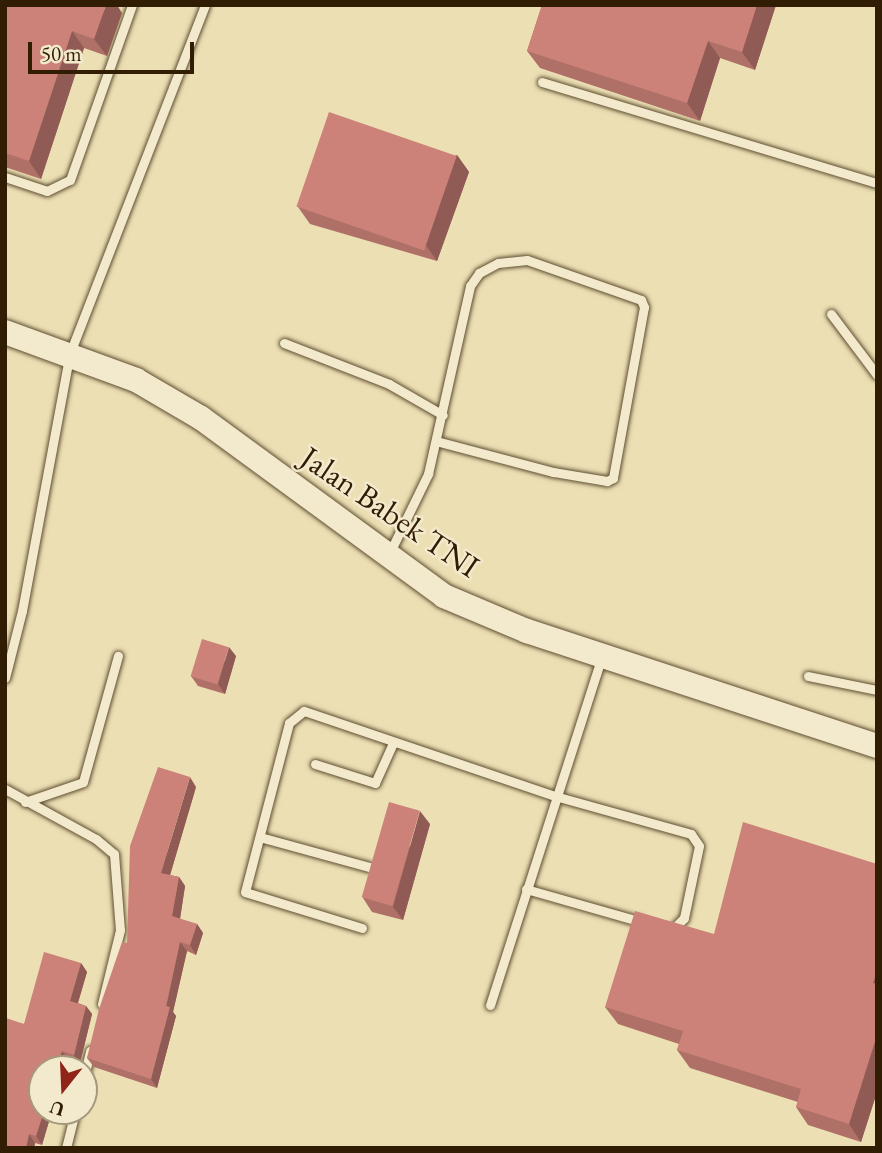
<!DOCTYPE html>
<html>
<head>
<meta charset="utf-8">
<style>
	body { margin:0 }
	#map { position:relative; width:882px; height:1153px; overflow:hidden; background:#ecdfb4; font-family:"EB Garamond",serif }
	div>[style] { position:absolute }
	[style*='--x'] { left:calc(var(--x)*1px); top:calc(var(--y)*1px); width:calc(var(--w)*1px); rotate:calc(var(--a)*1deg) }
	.roads { filter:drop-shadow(0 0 2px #5f4e30) drop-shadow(0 0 2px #5f4e30) }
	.lane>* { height:9px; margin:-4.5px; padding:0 4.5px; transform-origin:4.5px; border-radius:4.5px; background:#f3eace }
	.secondary>* { height:24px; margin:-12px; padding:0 12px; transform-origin:12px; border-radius:12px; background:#f3eace }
	.wall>* { inset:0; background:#af7067 }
	.shaded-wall>* { inset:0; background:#8f5b54 }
	.building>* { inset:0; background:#cc8278; transform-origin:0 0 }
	span { translate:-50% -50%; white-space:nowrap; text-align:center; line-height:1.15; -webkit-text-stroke:5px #f3eace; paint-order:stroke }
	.street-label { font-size:32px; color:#301d04 }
	.frame { position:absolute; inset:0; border:7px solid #301d04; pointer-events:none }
	.north { position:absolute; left:28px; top:1055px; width:70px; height:70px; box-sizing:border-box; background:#f3eace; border:2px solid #a5987d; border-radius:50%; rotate:198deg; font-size:19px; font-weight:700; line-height:28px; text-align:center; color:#301d04 }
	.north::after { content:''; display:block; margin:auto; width:24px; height:32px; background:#8f2418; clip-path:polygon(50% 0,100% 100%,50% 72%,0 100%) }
	.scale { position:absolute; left:28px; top:42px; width:166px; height:32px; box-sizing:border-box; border:4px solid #301d04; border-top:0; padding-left:9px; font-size:21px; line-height:24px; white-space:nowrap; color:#301d04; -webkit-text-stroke:5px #f3eace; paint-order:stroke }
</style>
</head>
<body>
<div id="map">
	<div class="roads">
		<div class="lane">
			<div style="--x:542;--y:82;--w:350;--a:16.8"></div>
			<div style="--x:5;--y:177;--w:44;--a:18.4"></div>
			<div style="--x:47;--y:191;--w:25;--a:-26"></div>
			<div style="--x:70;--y:180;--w:186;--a:-70.5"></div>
			<div style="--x:831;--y:314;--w:76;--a:53"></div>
			<div style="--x:284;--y:343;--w:113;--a:21.3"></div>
			<div style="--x:389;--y:384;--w:62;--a:29.9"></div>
			<div style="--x:390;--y:552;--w:87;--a:-64"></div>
			<div style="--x:428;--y:474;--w:193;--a:-77.4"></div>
			<div style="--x:470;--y:286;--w:16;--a:-55"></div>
			<div style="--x:479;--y:273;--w:21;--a:-28"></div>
			<div style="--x:498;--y:263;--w:29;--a:-6"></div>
			<div style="--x:527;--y:260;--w:121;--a:19.3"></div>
			<div style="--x:641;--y:300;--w:8;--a:67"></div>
			<div style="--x:644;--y:307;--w:174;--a:100.3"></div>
			<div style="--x:613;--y:478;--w:7;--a:153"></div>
			<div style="--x:607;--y:481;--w:55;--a:-170.5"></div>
			<div style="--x:553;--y:472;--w:121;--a:-165.2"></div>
			<div style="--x:808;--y:676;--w:70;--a:11.5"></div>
			<div style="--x:5;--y:678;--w:69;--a:-75.8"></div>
			<div style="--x:22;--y:611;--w:262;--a:-79.5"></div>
			<div style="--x:70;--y:353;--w:373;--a:-68.8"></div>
			<div style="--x:315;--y:764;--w:63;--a:17.6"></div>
			<div style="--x:375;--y:783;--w:44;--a:-65.8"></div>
			<div style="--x:5;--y:789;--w:104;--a:28.8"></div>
			<div style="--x:96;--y:839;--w:23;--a:40"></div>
			<div style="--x:114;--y:854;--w:76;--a:85.5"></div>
			<div style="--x:120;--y:930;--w:76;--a:103.7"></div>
			<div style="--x:25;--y:802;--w:61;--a:-19"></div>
			<div style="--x:83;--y:782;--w:131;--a:-74.5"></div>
			<div style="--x:260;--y:837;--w:113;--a:15.4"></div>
			<div style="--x:526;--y:889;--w:121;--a:15.9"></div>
			<div style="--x:362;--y:928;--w:122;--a:-162.9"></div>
			<div style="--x:245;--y:892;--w:175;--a:-75.4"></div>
			<div style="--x:289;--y:723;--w:19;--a:-39"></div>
			<div style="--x:304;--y:711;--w:265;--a:18.7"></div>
			<div style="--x:555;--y:796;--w:141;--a:15.6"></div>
			<div style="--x:691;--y:834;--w:14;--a:56"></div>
			<div style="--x:699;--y:846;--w:74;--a:101.8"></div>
			<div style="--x:684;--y:918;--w:17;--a:135"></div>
			<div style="--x:490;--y:1005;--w:366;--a:-72.2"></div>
			<div style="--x:84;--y:1077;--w:27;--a:-77"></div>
			<div style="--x:66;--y:1148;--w:38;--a:-76"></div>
		</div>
		<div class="secondary">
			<div style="--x:5;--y:332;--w:140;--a:20.1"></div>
			<div style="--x:136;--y:380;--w:75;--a:30.3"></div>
			<div style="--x:201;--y:418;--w:301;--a:36.2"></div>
			<div style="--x:444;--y:596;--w:90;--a:22.9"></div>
			<div style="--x:527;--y:631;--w:368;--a:18.2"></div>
		</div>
	</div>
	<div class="wall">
		<div style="clip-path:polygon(5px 5px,122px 13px,107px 56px,84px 48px,41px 179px,5px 167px)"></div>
		<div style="clip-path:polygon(542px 5px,776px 5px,755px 70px,720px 58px,700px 121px,540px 68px,527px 51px)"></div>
		<div style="clip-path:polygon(457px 155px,469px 172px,437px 261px,310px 224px,298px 207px)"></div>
		<div style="clip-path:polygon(236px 656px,225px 694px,198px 686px,191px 676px)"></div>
		<div style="clip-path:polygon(196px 787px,170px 875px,179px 877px,185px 886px,180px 919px,197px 924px,203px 933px,196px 955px,187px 951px,173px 1012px,176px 1016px,157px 1088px,94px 1067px,87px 1058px,127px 943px)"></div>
		<div style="clip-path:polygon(430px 824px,403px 920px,372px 912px,363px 898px)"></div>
		<div style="clip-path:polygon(877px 864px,877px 1092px,861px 1142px,808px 1125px,796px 1107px,798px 1102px,690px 1068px,677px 1050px,679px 1044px,618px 1024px,605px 1007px)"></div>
		<div style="clip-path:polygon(81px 963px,87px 972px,78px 1003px,86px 1006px,92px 1014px,80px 1063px,68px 1060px,65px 1069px,42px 1069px,42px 1111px,52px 1111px,42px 1145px,35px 1143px,34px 1148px,5px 1148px,5px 1020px,24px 1024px)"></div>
	</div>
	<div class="shaded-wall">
		<div style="clip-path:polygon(106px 5px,117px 5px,122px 13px,107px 56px,94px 39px)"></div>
		<div style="clip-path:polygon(757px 5px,776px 5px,755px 70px,742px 52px)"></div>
		<div style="clip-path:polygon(72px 31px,84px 48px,41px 179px,29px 161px)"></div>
		<div style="clip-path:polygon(708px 41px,720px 58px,700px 121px,687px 103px)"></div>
		<div style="clip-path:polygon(457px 155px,469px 172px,437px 261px,425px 244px)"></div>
		<div style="clip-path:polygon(229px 647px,236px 656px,225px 694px,218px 684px)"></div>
		<div style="clip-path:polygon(190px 777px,196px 787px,168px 882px,161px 873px)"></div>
		<div style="clip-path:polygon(420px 811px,430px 824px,403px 920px,393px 907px)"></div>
		<div style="clip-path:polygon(179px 877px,185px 886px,179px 925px,172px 916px)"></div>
		<div style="clip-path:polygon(197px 924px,203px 933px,196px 955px,190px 945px)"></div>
		<div style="clip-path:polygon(180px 942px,187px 951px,173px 1012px,176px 1016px,157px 1088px,151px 1079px)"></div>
		<div style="clip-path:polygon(81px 963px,87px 972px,76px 1009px,70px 1001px)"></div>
		<div style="clip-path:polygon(877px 971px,877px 988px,873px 983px)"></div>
		<div style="clip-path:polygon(86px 1006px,92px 1014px,80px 1063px,74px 1055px)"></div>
		<div style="clip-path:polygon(877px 1035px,877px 1092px,861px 1142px,849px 1124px)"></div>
		<div style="clip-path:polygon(62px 1051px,68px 1060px,65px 1069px,56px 1069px)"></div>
		<div style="clip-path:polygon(44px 1111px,52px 1111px,42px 1145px,36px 1136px)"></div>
		<div style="clip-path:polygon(29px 1134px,35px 1143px,34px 1148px,26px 1148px)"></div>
	</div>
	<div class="building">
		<div style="clip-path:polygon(5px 5px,106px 5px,94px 39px,72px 31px,29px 161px,5px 153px)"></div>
		<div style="clip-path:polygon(542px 5px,757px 5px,742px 52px,708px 41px,687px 103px,527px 51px)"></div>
		<div style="left:329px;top:112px;width:135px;height:100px;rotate:19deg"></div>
		<div style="left:202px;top:639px;width:28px;height:39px;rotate:17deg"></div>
		<div style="clip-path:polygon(158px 767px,190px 777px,161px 873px,179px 877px,172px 916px,197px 924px,190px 945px,180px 942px,166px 1006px,170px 1007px,151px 1079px,87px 1058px,99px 1009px,122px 942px,127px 943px,130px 846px)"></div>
		<div style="left:389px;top:802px;width:32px;height:99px;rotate:16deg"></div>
		<div style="clip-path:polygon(743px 822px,877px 864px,877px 971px,873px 983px,877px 984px,877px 1035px,849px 1124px,796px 1107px,801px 1089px,677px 1050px,683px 1031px,605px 1007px,635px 911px,714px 934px)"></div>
		<div style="clip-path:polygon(44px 952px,81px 963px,70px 1001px,86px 1006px,74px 1055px,62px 1051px,56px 1069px,42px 1069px,42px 1111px,44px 1111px,36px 1136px,29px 1134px,26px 1148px,5px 1148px,5px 1064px,7px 1060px,5px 1059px,5px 1020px,6px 1018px,24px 1024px)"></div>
	</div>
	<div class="street-label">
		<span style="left:390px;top:512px;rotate:34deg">Jalan Babek TNI</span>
	</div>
	<div class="frame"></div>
	<div class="north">U</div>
	<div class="scale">50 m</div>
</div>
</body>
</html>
